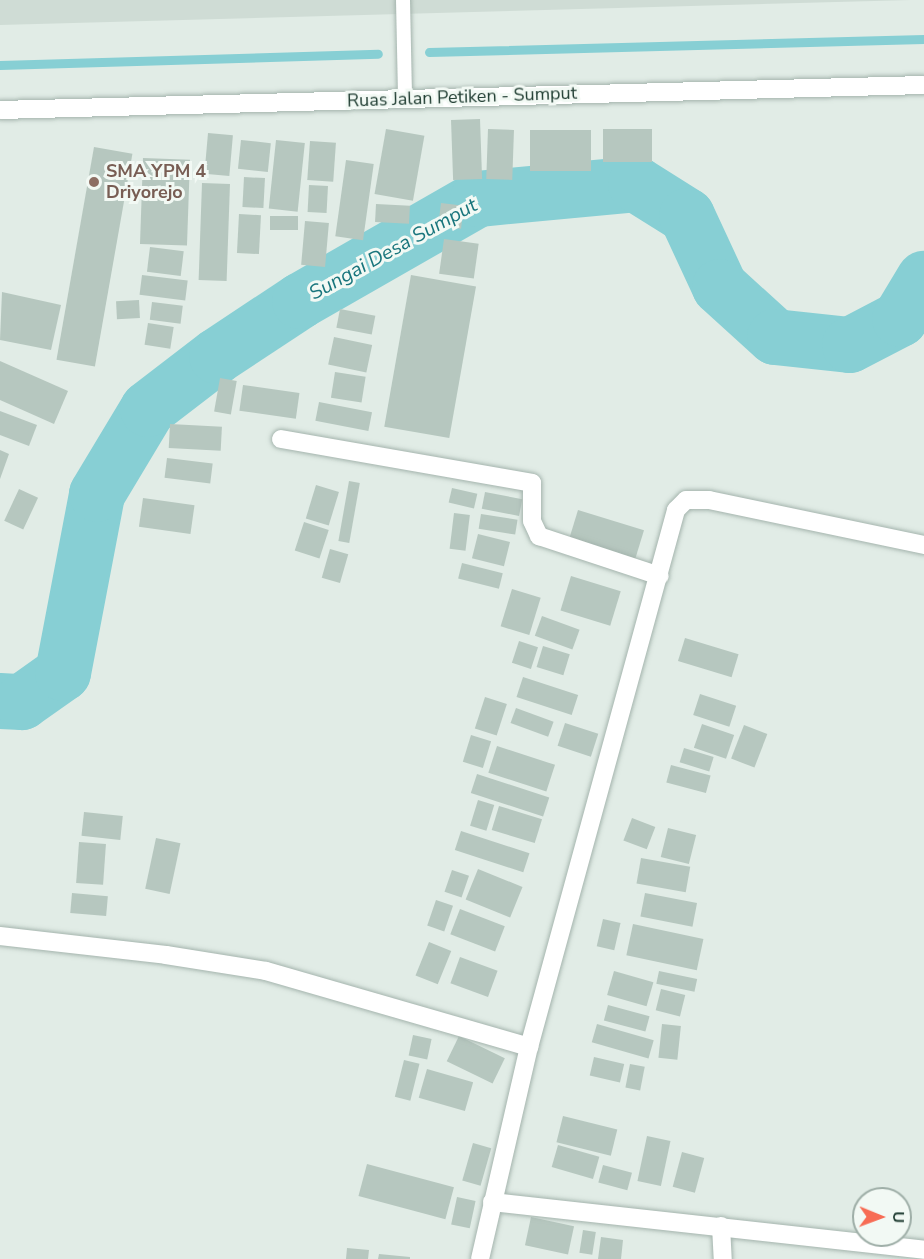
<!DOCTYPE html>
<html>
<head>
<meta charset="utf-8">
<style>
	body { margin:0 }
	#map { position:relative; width:924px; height:1259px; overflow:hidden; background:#e1ece6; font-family:"Nunito Sans",sans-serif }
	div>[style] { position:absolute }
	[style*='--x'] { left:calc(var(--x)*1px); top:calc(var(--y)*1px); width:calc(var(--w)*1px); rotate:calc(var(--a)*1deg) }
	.built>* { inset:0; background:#cfdcd5 }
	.stream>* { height:9px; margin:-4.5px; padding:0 4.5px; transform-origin:4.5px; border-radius:4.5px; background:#87cfd4 }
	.river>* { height:56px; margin:-28px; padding:0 28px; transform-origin:28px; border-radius:28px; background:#87cfd4 }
	.building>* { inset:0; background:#b6c7bf; transform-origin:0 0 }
	.roads { filter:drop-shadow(0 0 2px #a4b4ad) drop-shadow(0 0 2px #a4b4ad) }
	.lane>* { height:14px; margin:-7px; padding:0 7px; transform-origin:7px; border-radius:7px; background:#fff }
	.street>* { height:18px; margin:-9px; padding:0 9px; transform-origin:9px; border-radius:9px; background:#fff }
	.secondary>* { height:18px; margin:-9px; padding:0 9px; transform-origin:9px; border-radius:9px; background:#fff }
	.dots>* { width:16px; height:16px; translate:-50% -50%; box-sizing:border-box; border:3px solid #f2f9f4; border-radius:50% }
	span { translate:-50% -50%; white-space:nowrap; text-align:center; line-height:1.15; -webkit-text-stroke:6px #f2f9f4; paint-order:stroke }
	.street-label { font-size:18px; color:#213e33 }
	.education-label { font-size:18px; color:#785e54; font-weight:700 }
	.left { translate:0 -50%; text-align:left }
	.water-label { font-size:20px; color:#18757c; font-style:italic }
	.north { position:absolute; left:852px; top:1187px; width:60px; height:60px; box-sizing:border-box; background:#f2f9f4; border:2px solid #9eaea7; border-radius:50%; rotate:91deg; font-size:16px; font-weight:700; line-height:24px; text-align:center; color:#213e33 }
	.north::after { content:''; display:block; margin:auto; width:21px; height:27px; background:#f76c54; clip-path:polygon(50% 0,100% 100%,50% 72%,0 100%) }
</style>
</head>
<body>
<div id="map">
	<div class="built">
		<div style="clip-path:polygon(0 0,911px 0,0 25px)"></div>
	</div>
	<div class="stream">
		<div style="--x:429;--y:52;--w:495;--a:-1.5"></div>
		<div style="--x:0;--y:65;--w:378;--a:-1.7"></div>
	</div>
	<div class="river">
		<div style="--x:0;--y:701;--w:22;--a:3"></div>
		<div style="--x:22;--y:702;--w:50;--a:-35.3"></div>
		<div style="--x:63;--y:673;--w:182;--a:-79.2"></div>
		<div style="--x:97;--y:494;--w:99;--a:-59"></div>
		<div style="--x:148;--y:409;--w:87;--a:-37.5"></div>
		<div style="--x:217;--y:356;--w:100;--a:-33.5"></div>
		<div style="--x:300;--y:301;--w:205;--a:-29.8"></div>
		<div style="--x:478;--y:199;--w:159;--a:-5.4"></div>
		<div style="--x:636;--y:184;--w:60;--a:32.1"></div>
		<div style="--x:687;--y:216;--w:78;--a:65.1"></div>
		<div style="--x:720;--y:287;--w:74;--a:42.3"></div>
		<div style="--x:775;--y:337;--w:75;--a:6.1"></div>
		<div style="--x:850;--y:345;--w:56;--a:-27.5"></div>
		<div style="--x:900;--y:319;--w:47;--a:-59"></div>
	</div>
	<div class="building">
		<div style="left:480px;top:119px;width:60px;height:29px;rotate:88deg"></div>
		<div style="left:386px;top:129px;width:39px;height:66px;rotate:10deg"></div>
		<div style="left:488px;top:129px;width:26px;height:50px;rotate:2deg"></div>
		<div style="left:603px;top:129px;width:49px;height:33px"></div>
		<div style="left:530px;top:130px;width:61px;height:41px"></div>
		<div style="left:208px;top:133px;width:25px;height:41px;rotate:5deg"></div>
		<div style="left:241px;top:140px;width:30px;height:29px;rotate:6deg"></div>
		<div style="left:276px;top:140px;width:29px;height:69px;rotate:6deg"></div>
		<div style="left:310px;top:141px;width:26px;height:39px;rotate:4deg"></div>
		<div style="left:94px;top:147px;width:39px;height:216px;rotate:10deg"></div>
		<div style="left:143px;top:158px;width:47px;height:86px;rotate:2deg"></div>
		<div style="left:346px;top:160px;width:28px;height:77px;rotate:8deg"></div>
		<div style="left:244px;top:177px;width:21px;height:30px;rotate:3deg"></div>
		<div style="left:202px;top:183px;width:28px;height:97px;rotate:2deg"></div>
		<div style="left:309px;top:185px;width:19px;height:27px;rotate:3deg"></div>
		<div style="left:441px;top:203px;width:23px;height:23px;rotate:7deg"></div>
		<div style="left:376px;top:204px;width:34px;height:18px;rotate:3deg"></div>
		<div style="left:239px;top:214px;width:22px;height:39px;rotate:3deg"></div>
		<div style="left:270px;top:216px;width:28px;height:14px"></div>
		<div style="left:305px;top:221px;width:24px;height:44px;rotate:5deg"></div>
		<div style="left:444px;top:239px;width:35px;height:35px;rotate:8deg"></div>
		<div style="left:150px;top:247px;width:34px;height:25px;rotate:7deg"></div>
		<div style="left:142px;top:275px;width:46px;height:20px;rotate:7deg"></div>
		<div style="left:411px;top:275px;width:66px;height:154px;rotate:10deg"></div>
		<div style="clip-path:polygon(2px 292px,61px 305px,51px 350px,0 340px)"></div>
		<div style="left:139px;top:300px;width:18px;height:23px;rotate:87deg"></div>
		<div style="left:152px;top:302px;width:31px;height:18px;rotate:7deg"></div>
		<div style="left:340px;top:309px;width:36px;height:19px;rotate:11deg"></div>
		<div style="left:148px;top:323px;width:26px;height:22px;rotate:9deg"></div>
		<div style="left:334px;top:337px;width:39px;height:28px;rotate:12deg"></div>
		<div style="clip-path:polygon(0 361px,68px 391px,54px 424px,0 400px)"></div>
		<div style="left:335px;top:372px;width:31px;height:26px;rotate:9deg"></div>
		<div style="left:220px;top:378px;width:17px;height:34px;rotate:10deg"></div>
		<div style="left:243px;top:385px;width:57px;height:26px;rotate:8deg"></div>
		<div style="left:319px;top:402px;width:54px;height:19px;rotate:11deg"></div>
		<div style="clip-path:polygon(0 411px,37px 425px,29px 446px,0 435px)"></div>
		<div style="left:170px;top:424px;width:52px;height:24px;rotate:3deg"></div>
		<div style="clip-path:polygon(0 450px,9px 454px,0 479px)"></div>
		<div style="left:167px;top:458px;width:46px;height:20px;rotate:7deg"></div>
		<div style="left:349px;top:481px;width:11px;height:61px;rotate:10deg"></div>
		<div style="left:316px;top:485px;width:24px;height:35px;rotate:17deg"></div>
		<div style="left:452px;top:488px;width:26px;height:15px;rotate:13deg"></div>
		<div style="left:19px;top:489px;width:21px;height:35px;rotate:25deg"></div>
		<div style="left:485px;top:492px;width:38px;height:17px;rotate:11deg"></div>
		<div style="left:143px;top:498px;width:52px;height:29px;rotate:8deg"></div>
		<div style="left:578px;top:510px;width:69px;height:35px;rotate:17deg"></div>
		<div style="left:454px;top:513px;width:16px;height:36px;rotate:7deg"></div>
		<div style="left:481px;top:514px;width:37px;height:15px;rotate:9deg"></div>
		<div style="left:304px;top:522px;width:26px;height:30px;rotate:18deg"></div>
		<div style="left:478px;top:534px;width:33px;height:25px;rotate:14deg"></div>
		<div style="left:330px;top:549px;width:19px;height:30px;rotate:16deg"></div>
		<div style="left:462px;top:563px;width:42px;height:16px;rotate:14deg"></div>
		<div style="left:571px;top:576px;width:52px;height:36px;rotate:17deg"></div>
		<div style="left:512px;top:589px;width:30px;height:39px;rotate:17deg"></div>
		<div style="left:542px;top:616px;width:40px;height:21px;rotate:20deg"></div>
		<div style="left:685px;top:638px;width:56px;height:24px;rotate:17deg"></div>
		<div style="left:519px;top:641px;width:20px;height:23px;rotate:18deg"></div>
		<div style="left:543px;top:646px;width:28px;height:22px;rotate:17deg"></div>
		<div style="left:523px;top:677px;width:58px;height:21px;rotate:18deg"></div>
		<div style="left:700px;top:694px;width:38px;height:22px;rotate:18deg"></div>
		<div style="left:485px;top:697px;width:23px;height:33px;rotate:18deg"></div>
		<div style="left:516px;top:708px;width:40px;height:16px;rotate:20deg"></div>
		<div style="left:565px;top:723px;width:35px;height:24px;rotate:18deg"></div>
		<div style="left:702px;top:724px;width:34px;height:25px;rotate:19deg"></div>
		<div style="left:744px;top:725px;width:25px;height:36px;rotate:21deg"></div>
		<div style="left:471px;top:735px;width:21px;height:28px;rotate:17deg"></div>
		<div style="left:497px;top:746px;width:61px;height:28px;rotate:18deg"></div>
		<div style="left:684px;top:748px;width:31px;height:15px;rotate:17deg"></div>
		<div style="left:671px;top:765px;width:41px;height:18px;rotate:15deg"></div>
		<div style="left:477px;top:774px;width:76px;height:20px;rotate:18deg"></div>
		<div style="left:478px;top:800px;width:17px;height:27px;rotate:17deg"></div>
		<div style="left:499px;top:806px;width:45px;height:25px;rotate:17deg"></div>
		<div style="left:84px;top:812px;width:39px;height:24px;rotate:6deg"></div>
		<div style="left:632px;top:818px;width:25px;height:24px;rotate:21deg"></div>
		<div style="left:668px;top:828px;width:29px;height:30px;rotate:14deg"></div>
		<div style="left:461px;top:831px;width:72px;height:20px;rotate:18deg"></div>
		<div style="left:156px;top:838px;width:25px;height:52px;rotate:12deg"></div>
		<div style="left:79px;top:842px;width:27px;height:41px;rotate:4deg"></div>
		<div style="left:641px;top:858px;width:50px;height:26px;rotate:10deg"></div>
		<div style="left:478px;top:869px;width:48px;height:33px;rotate:22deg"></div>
		<div style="left:452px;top:870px;width:18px;height:23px;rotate:19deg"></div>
		<div style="left:72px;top:893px;width:36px;height:20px;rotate:5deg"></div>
		<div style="left:645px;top:893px;width:53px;height:24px;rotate:11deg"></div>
		<div style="left:436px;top:900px;width:18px;height:27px;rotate:19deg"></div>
		<div style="left:460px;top:909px;width:48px;height:27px;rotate:21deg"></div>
		<div style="left:603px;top:919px;width:18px;height:28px;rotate:13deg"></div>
		<div style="left:633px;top:924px;width:72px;height:32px;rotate:12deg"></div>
		<div style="left:429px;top:942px;width:24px;height:36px;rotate:22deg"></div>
		<div style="left:460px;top:957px;width:40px;height:28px;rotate:20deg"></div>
		<div style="left:614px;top:971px;width:41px;height:25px;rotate:16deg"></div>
		<div style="left:659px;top:971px;width:39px;height:13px;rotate:12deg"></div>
		<div style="left:661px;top:989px;width:25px;height:22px;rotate:14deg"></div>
		<div style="left:608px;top:1005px;width:43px;height:16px;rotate:15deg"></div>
		<div style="left:597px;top:1024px;width:59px;height:19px;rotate:16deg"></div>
		<div style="left:662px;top:1024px;width:19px;height:34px;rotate:6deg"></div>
		<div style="left:413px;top:1035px;width:19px;height:21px;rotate:12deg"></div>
		<div style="left:459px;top:1036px;width:51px;height:28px;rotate:26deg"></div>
		<div style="left:594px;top:1057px;width:31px;height:19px;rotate:13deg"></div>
		<div style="left:404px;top:1060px;width:16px;height:38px;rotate:14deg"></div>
		<div style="left:630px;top:1064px;width:15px;height:24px;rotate:11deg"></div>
		<div style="left:427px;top:1069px;width:48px;height:30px;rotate:16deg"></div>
		<div style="left:563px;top:1116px;width:56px;height:27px;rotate:14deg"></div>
		<div style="left:647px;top:1136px;width:24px;height:46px;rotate:12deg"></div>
		<div style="left:473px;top:1143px;width:19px;height:39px;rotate:16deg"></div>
		<div style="left:558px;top:1145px;width:43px;height:23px;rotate:16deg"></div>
		<div style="left:682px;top:1152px;width:23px;height:36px;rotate:15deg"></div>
		<div style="left:367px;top:1164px;width:90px;height:33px;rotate:15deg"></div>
		<div style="left:603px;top:1165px;width:30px;height:18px;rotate:15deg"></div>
		<div style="left:457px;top:1197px;width:19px;height:28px;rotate:12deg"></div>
		<div style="left:531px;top:1217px;width:44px;height:29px;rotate:12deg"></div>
		<div style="left:583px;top:1230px;width:13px;height:23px;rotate:9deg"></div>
		<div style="clip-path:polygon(601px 1237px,623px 1240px,621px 1259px,598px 1259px)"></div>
		<div style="clip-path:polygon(347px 1248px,369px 1250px,368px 1259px,346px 1259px)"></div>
		<div style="clip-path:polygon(379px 1254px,410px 1257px,410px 1259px,378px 1259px)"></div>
	</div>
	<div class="roads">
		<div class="lane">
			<div style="--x:403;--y:0;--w:98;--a:88.8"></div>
		</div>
		<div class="street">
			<div style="--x:281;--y:439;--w:255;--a:9.9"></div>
			<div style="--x:532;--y:483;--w:38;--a:90"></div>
			<div style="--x:532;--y:521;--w:17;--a:65"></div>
			<div style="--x:539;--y:536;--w:127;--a:18.3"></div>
			<div style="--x:0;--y:936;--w:167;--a:6.5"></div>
			<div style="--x:166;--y:955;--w:101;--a:9.1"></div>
			<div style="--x:266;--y:971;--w:274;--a:16.1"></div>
			<div style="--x:492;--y:1202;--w:435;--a:6.3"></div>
			<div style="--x:721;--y:1226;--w:33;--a:87"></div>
			<div style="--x:480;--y:1259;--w:218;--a:-77"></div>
			<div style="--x:529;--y:1047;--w:557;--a:-74.69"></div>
			<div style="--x:676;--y:510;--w:14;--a:-45"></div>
			<div style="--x:686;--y:500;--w:23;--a:0"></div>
			<div style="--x:709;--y:500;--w:220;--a:11.8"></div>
		</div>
		<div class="secondary">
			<div style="--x:0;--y:110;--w:924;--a:-1.55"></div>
		</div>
	</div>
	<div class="dots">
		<div style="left:94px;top:182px;background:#8d6e63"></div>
	</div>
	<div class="street-label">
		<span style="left:462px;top:97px;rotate:-2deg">Ruas Jalan Petiken - Sumput</span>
	</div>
	<div class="education-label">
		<span class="left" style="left:106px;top:182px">SMA YPM 4<br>Driyorejo</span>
	</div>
	<div class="water-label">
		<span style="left:393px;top:249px;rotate:-29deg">Sungai Desa Sumput</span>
	</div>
	<div class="north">U</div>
</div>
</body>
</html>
